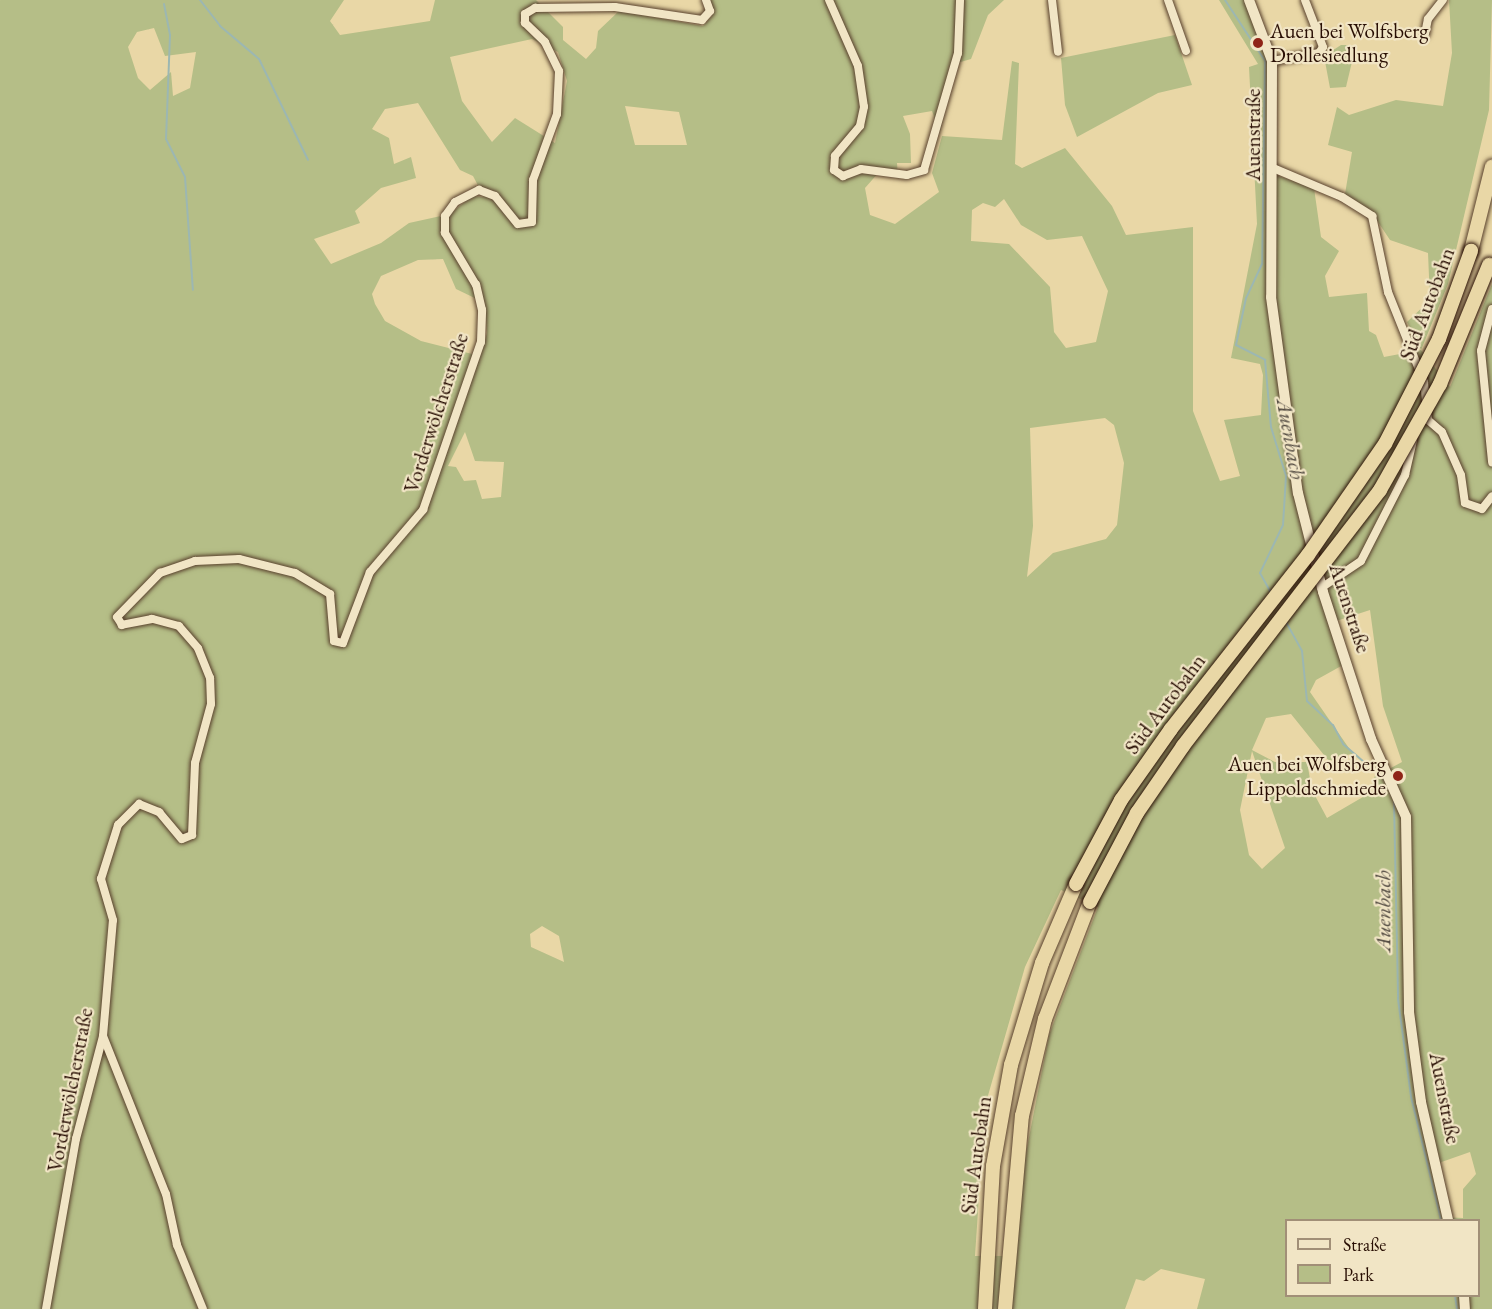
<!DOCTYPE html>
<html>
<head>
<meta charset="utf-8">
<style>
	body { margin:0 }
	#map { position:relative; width:1492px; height:1309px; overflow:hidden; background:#e9d7a6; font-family:"EB Garamond",serif }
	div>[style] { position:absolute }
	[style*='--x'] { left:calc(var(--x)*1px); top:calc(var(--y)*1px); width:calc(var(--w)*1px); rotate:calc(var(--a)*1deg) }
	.green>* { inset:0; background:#b5be87 }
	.stream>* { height:2px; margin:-1px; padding:0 1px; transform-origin:1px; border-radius:1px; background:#9cb7b2 }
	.roads { filter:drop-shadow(0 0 2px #58402c) drop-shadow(0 0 2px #58402c) }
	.street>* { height:8px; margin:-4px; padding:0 4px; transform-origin:4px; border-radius:4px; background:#f1e5c5 }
	.secondary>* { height:10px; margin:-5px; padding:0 5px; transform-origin:5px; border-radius:5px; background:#f1e5c5 }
	.highway>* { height:14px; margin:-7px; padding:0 7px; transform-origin:7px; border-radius:7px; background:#e9d7a6 }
	.bridges { filter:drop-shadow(0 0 2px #280e03) drop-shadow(0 0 2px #280e03) }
	.highway-bridge>* { height:14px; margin:-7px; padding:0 7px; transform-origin:7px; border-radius:7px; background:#e9d7a6 }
	.dots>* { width:16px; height:16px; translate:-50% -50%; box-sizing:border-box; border:3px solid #f1e5c5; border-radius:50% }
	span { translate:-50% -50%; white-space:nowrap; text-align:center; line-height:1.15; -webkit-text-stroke:4.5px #f1e5c5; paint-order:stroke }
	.poi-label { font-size:21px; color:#280e03 }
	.left { translate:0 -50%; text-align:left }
	.right { translate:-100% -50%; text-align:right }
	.street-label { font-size:21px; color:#280e03 }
	.water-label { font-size:22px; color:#514940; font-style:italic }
	.legend { position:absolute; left:1285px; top:1219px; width:195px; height:78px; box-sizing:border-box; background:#f1e5c5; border:2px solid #a18f77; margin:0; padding:8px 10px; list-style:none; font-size:18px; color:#280e03 }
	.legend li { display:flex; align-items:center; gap:12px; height:30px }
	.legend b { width:30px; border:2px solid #a18f77 }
</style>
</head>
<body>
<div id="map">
	<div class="green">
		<div style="clip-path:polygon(evenodd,0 0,344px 0,330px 21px,340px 35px,430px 21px,435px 0,536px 0,563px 27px,563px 40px,586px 59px,596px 48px,598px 31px,619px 11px,703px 26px,712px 16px,709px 0,1004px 0,988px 15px,971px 59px,957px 63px,940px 132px,932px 111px,903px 116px,910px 134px,911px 163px,897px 163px,898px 178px,880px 171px,865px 188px,870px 215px,895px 224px,939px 192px,932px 173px,942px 136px,1002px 140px,1012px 61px,1019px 63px,1015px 164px,1022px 168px,1065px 148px,1112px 206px,1126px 235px,1193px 227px,1193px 411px,1220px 481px,1240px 476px,1224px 420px,1261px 415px,1263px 375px,1260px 364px,1231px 358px,1257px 224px,1249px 67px,1258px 64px,1219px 0,1245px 0,1268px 61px,1269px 173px,1314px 188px,1321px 237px,1339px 251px,1325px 276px,1329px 297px,1367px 293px,1369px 331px,1376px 335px,1384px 357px,1421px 350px,1407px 322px,1430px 300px,1428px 253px,1390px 240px,1370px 210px,1344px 200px,1352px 152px,1328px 145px,1337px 107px,1349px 115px,1396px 100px,1443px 106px,1452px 53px,1449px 0,1492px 0,1489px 110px,1448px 284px,1421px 350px,1450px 387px,1492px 284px,1492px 1309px,1197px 1309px,1205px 1279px,1161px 1269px,1144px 1281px,1136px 1279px,1125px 1309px,0 1309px,0 0,154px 28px,165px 56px,196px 52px,190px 88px,173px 96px,171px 72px,150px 90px,138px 78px,128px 47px,137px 32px,154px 28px,0 0,532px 39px,558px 52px,567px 81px,555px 143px,515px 118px,492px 142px,462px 101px,450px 57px,532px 39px,0 0,418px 103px,460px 170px,473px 176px,484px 197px,472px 196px,450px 214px,409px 223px,381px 243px,331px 264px,314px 239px,360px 223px,355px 211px,381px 188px,416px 178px,411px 157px,394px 164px,389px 138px,372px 129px,385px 109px,418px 103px,0 0,625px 106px,679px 112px,687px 145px,635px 145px,625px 106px,0 0,1004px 199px,1021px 225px,1047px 240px,1082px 236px,1108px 291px,1096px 342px,1066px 348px,1054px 332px,1050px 287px,1009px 244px,971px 241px,972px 210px,983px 203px,995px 207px,1004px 199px,0 0,443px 259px,456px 289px,485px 303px,487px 333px,480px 356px,421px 341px,385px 321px,375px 304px,372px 294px,381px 276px,418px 260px,443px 259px,0 0,1105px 418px,1114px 425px,1124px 463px,1117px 525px,1106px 539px,1053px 553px,1027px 577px,1033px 526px,1030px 428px,1105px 418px,0 0,465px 432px,475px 461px,504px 462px,501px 497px,482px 499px,476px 480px,464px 481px,456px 467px,448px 466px,465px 432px,0 0,1370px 610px,1383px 706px,1402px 762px,1374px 777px,1380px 787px,1327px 818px,1312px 790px,1307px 762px,1275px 762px,1252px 750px,1266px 718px,1291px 714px,1328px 760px,1346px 762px,1346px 755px,1353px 754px,1310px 692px,1316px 680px,1343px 665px,1330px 623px,1370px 610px,0 0,1252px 751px,1285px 848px,1262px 869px,1249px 855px,1240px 810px,1252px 751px,0 0,1061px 890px,1098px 907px,1049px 1035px,1024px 1163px,1016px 1256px,975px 1256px,985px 1106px,1025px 967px,1061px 890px,0 0,542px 926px,559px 936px,564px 962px,531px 947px,530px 934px,542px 926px,0 0,1470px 1152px,1476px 1174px,1463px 1189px,1463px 1218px,1442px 1217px,1433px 1165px,1470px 1152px,0 0,1286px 1220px,1478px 1220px,1478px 1296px,1286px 1296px,1286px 1220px)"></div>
		<div style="clip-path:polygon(1175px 35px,1192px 85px,1158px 93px,1077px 137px,1065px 105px,1061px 58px)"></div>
		<div style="clip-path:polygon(1341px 45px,1356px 45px,1346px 87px,1330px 88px,1324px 56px)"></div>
	</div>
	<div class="stream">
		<div style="--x:200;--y:0;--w:33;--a:52"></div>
		<div style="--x:220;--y:26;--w:51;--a:40.2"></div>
		<div style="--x:259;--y:59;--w:112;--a:64.1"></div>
		<div style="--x:1225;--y:0;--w:73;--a:56.7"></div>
		<div style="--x:1265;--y:61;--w:203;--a:90.8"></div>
		<div style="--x:1262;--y:264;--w:38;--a:115"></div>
		<div style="--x:1246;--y:298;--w:48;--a:102"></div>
		<div style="--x:1236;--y:345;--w:33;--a:27"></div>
		<div style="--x:1265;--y:360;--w:67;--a:84.9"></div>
		<div style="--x:1271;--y:427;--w:51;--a:73"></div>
		<div style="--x:1286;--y:476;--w:49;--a:93.5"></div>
		<div style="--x:1283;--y:525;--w:53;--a:115.6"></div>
		<div style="--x:1260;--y:573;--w:23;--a:61"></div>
		<div style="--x:164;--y:4;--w:32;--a:79"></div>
		<div style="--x:170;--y:35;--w:104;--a:92.2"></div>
		<div style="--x:166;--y:139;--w:42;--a:63.4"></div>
		<div style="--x:185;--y:177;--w:113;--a:86"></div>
		<div style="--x:1286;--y:622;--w:33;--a:61"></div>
		<div style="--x:1302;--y:651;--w:50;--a:84.3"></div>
		<div style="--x:1307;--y:701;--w:35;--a:43"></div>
		<div style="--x:1333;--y:725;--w:21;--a:62"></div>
		<div style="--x:1343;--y:744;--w:55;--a:40.6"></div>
		<div style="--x:1394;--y:802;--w:197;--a:88.8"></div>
		<div style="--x:1398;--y:999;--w:99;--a:82.4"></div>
		<div style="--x:1411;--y:1097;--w:127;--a:76.3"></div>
		<div style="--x:1455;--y:1296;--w:13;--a:81"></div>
	</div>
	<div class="roads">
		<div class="street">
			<div style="--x:829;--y:0;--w:72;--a:66.3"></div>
			<div style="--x:858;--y:66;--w:41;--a:81.7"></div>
			<div style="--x:864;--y:107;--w:19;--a:102"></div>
			<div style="--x:860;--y:126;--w:39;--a:130"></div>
			<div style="--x:835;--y:156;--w:14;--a:94"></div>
			<div style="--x:834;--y:170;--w:11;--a:34"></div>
			<div style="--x:843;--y:176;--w:19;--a:-21"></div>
			<div style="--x:861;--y:169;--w:46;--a:7.4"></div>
			<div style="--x:907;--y:175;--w:18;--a:-16"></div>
			<div style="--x:924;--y:170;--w:122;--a:-73.8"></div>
			<div style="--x:958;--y:53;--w:53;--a:-87.8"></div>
			<div style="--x:1052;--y:0;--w:52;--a:83.4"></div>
			<div style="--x:1168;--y:0;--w:54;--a:70.6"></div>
			<div style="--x:1425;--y:34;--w:15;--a:-79"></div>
			<div style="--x:1428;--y:19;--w:24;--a:-52"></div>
			<div style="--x:1272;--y:61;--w:48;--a:-9.7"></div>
			<div style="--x:1319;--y:53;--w:7;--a:-56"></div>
			<div style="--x:1323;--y:47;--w:50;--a:-111"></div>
			<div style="--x:1273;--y:168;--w:75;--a:22.8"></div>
			<div style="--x:1342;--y:197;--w:36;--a:32"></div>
			<div style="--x:1372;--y:216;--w:78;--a:78.1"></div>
			<div style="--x:1388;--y:292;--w:97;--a:68.2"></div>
			<div style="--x:1424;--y:382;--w:38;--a:84"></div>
			<div style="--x:1492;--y:309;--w:43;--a:104.7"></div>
			<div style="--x:1481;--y:351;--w:112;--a:84.3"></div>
			<div style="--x:1428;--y:420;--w:18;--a:41"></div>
			<div style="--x:1442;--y:432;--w:47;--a:66.2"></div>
			<div style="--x:1461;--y:475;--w:28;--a:82"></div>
			<div style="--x:1465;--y:503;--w:18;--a:19"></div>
			<div style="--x:1482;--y:509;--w:16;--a:-52"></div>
			<div style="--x:1321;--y:588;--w:48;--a:-34"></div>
			<div style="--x:1361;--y:561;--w:97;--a:-62.9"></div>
			<div style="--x:1405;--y:475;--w:36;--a:-77"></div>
			<div style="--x:103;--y:1036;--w:170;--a:68.3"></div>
			<div style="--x:166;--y:1194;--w:52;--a:77.8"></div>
			<div style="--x:177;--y:1245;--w:69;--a:67.9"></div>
			<div style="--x:46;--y:1309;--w:173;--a:-80"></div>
			<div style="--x:76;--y:1139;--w:106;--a:-75.3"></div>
			<div style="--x:103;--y:1036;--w:116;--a:-85.1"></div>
			<div style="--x:113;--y:920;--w:43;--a:-106.3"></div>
			<div style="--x:101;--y:879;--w:57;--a:-72.5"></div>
			<div style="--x:118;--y:825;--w:30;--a:-45"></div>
			<div style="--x:139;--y:804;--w:22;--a:22"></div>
			<div style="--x:159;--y:812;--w:35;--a:50"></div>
			<div style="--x:182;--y:839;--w:11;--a:-22"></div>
			<div style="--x:192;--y:835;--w:72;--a:-87.6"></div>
			<div style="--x:195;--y:763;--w:61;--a:-74.8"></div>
			<div style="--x:211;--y:704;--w:26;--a:-92"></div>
			<div style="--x:210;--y:678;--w:32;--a:-112"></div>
			<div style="--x:198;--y:648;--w:29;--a:-131"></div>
			<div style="--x:179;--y:626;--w:28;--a:-165"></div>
			<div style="--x:152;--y:619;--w:31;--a:169"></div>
			<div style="--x:122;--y:625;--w:9;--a:-122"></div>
			<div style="--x:117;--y:617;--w:62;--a:-45.7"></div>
			<div style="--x:160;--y:573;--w:37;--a:-19"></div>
			<div style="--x:195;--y:561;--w:44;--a:-2.6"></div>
			<div style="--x:239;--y:559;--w:58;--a:14"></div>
			<div style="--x:295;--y:573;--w:41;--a:31"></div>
			<div style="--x:330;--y:594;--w:47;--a:85.1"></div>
			<div style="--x:334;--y:641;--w:9;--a:13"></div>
			<div style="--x:343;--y:643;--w:76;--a:-69.2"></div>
			<div style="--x:370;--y:572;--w:82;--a:-49.5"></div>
			<div style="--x:423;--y:510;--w:178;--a:-71"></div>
			<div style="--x:481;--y:342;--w:32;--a:-88"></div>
			<div style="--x:482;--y:310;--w:26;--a:-103"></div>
			<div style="--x:476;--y:285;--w:61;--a:-120.8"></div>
			<div style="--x:445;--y:233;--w:17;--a:-90"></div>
			<div style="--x:445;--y:216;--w:17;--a:-54"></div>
			<div style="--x:455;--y:202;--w:27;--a:-27"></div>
			<div style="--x:479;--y:190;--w:17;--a:21"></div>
			<div style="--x:495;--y:196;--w:36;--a:51"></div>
			<div style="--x:518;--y:224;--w:14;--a:-8"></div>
			<div style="--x:532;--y:222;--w:42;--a:-88.6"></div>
			<div style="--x:533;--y:180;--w:70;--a:-70"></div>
			<div style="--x:557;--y:114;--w:43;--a:-87.3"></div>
			<div style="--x:559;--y:71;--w:32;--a:-116"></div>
			<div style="--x:545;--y:42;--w:28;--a:-136"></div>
			<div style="--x:525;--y:23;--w:9;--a:-90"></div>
			<div style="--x:525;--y:14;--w:12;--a:-31"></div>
			<div style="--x:535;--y:8;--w:80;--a:-0.7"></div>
			<div style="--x:615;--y:7;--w:88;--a:8.5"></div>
			<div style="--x:702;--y:20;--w:12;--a:-48"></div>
			<div style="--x:710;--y:11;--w:12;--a:-110"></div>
		</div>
		<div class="secondary">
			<div style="--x:1249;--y:0;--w:65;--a:69.3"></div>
			<div style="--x:1272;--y:61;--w:236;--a:90.2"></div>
			<div style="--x:1271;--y:297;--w:198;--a:82.2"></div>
			<div style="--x:1298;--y:493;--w:102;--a:75.8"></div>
			<div style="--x:1323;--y:592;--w:155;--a:71.9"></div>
			<div style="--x:1371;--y:739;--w:85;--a:65.8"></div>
			<div style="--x:1406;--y:817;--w:195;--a:89.1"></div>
			<div style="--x:1409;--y:1012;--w:91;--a:82.4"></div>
			<div style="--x:1421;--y:1102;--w:121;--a:77.1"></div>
			<div style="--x:1464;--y:1296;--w:13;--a:86"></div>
		</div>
		<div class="highway">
			<div style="--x:1471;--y:251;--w:87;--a:-76"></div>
			<div style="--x:985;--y:1309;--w:143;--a:-86.8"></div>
			<div style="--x:993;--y:1166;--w:103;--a:-79.9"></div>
			<div style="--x:1011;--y:1065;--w:107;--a:-73.1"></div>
			<div style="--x:1042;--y:963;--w:86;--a:-66.7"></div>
			<div style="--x:1005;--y:1309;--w:194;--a:-85"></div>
			<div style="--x:1022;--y:1116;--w:100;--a:-76.7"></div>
			<div style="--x:1045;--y:1019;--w:125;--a:-69"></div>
		</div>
	</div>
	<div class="bridges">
		<div class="highway-bridge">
			<div style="--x:1076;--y:884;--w:95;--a:-61.8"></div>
			<div style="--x:1121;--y:800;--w:87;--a:-54.8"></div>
			<div style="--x:1171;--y:729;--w:221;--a:-51.8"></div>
			<div style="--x:1308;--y:555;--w:135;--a:-55.3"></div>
			<div style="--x:1385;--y:444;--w:118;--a:-62.8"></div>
			<div style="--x:1439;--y:339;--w:94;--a:-70"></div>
			<div style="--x:1090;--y:902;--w:101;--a:-62.2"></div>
			<div style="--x:1137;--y:813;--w:81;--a:-55.5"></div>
			<div style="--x:1183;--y:746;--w:323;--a:-52.4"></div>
			<div style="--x:1380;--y:490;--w:122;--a:-60.5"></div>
			<div style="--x:1440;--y:384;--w:129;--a:-67.6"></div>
		</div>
	</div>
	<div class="dots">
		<div style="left:1258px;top:43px;background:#8f2418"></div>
		<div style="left:1398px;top:776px;background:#8f2418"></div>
	</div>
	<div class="poi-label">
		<span class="left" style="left:1270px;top:43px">Auen bei Wolfsberg<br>Drollesiedlung</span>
		<span class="right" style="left:1386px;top:776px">Auen bei Wolfsberg<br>Lippoldschmiede</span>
	</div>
	<div class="street-label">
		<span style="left:1253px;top:135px;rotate:-90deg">Auenstraße</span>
		<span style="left:1427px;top:304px;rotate:-69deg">Süd Autobahn</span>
		<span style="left:436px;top:413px;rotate:-72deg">Vorderwölcherstraße</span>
		<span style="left:1350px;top:608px;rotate:72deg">Auenstraße</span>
		<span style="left:1165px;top:704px;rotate:-53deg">Süd Autobahn</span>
		<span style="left:70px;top:1090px;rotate:-79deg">Vorderwölcherstraße</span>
		<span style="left:1445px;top:1098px;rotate:79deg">Auenstraße</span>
		<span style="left:976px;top:1155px;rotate:-82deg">Süd Autobahn</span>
	</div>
	<div class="water-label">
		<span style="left:1291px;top:439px;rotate:80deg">Auenbach</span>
		<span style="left:1383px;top:911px;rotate:-90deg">Auenbach</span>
	</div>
	<ul class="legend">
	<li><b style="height:8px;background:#f1e5c5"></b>Straße</li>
	<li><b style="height:16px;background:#b5be87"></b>Park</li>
	</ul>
</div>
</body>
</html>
